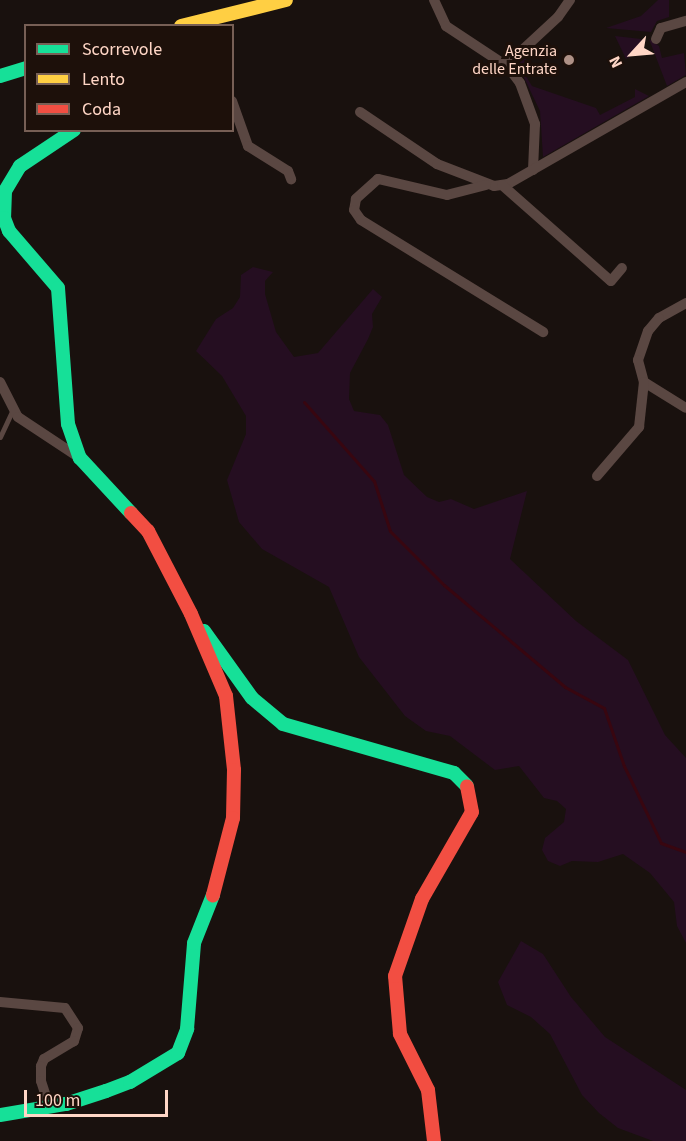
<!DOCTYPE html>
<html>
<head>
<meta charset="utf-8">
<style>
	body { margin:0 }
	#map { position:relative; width:686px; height:1141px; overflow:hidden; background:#19110e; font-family:"Source Sans 3",sans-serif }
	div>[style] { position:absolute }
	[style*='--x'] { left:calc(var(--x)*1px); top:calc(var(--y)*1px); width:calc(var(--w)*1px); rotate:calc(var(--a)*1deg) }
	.green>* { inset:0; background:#250e21 }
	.stream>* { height:3px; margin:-1.5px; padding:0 1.5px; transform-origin:1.5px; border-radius:1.5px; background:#380610 }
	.lane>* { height:5px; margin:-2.5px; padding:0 2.5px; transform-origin:2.5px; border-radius:2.5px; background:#5a4742 }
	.street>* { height:10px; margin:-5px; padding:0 5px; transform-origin:5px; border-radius:5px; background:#5a4742 }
	.fast>* { height:14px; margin:-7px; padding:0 7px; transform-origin:7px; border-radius:7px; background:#16e098 }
	.slow>* { height:14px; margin:-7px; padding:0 7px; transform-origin:7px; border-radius:7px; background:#ffcf43 }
	.jam>* { height:14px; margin:-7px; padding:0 7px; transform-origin:7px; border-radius:7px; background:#f24e42 }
	.dots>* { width:16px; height:16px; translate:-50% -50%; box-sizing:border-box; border:3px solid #1d100a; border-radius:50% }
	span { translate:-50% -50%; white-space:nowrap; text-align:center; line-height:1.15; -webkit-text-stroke:6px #1d100a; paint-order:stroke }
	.poi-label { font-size:16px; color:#ffd6c6 }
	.right { translate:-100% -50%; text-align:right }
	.legend { position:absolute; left:24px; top:24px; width:210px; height:108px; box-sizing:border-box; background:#1d100a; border:2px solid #775f55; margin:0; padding:8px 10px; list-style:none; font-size:18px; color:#ffd6c6 }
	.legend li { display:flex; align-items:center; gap:12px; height:30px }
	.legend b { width:30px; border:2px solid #775f55 }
	.north { position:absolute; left:602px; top:24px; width:60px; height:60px; -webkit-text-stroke:4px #1d100a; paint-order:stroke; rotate:244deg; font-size:16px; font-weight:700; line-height:24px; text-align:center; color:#ffd6c6 }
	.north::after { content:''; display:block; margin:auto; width:21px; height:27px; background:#ffd6c6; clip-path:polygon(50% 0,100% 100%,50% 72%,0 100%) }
	.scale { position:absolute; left:24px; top:1090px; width:144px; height:27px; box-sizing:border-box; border:3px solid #ffd6c6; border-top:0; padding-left:8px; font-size:18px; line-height:21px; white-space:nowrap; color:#ffd6c6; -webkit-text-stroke:4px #1d100a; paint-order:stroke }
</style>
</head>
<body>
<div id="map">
	<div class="green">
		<div style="clip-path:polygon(658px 0,669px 0,669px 17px,657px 21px,651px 32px,606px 28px,641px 16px)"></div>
		<div style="clip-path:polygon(615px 36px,641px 39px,643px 49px,626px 59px)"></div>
		<div style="clip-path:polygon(649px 39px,659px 46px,662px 58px,684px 53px,686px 75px,667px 86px)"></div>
		<div style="clip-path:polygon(527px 54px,524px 73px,532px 86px,596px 108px,600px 115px,635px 97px,635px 89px,649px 96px,543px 157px,540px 111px,518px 65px)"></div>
		<div style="clip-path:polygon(253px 267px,273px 272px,265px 281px,265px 294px,276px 332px,294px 357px,318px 353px,373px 289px,382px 297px,372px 314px,373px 327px,368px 339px,350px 373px,349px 399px,354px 411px,380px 415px,388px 425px,404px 475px,427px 497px,439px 502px,451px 499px,474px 509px,527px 491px,510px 559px,576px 621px,628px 660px,665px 735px,686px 758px,686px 943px,677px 926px,674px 902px,650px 873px,623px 854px,598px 862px,572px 861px,560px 866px,548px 861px,542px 850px,545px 838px,564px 822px,566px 809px,557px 801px,544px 798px,519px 766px,495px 770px,450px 736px,426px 731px,405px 716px,359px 657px,329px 587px,262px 549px,239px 522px,227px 480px,246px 434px,246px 416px,222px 376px,196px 351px,216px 319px,233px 308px,240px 297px,241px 275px)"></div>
		<div style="clip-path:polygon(521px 941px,543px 954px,571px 997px,605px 1037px,686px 1090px,686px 1141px,653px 1141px,618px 1128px,599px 1113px,582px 1095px,550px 1034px,531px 1017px,507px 1005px,498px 982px)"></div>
	</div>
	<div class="stream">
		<div style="--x:304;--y:402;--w:106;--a:48.5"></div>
		<div style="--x:374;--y:481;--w:52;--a:72.3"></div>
		<div style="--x:390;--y:531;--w:76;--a:45"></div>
		<div style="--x:444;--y:585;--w:158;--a:40.1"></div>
		<div style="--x:565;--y:687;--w:44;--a:28.3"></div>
		<div style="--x:604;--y:708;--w:61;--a:71"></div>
		<div style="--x:624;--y:766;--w:85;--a:64.3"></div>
		<div style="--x:661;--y:843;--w:27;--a:20"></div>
	</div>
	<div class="lane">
		<div style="--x:0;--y:437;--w:29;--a:-65"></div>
	</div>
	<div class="street">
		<div style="--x:434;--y:0;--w:29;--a:65"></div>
		<div style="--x:446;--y:26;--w:74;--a:33.5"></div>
		<div style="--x:508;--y:67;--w:20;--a:53"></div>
		<div style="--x:520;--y:83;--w:44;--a:69.9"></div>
		<div style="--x:535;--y:124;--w:46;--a:92.5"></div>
		<div style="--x:656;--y:39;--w:12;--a:-66"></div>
		<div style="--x:661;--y:28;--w:26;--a:-16"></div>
		<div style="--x:505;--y:66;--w:72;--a:-42.8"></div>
		<div style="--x:558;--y:17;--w:21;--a:-55"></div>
		<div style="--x:232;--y:101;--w:48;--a:70.4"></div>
		<div style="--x:248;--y:146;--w:47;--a:32"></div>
		<div style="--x:288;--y:171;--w:9;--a:69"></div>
		<div style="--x:360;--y:112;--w:93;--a:34"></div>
		<div style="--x:437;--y:164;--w:61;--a:21.1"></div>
		<div style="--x:494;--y:186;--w:14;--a:-8"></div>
		<div style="--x:508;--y:184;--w:205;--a:-29.8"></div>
		<div style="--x:486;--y:185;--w:40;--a:165.6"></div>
		<div style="--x:447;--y:195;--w:71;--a:-166.9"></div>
		<div style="--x:378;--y:179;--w:30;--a:138"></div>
		<div style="--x:356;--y:199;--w:11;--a:100"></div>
		<div style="--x:354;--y:210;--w:12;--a:55"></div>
		<div style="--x:361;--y:220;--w:214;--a:31.6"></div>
		<div style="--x:502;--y:185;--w:145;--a:41.4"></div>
		<div style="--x:611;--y:281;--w:17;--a:-50"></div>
		<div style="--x:686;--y:303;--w:31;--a:151"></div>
		<div style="--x:659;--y:318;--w:17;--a:130"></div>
		<div style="--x:648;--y:331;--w:31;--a:109"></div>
		<div style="--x:638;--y:360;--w:23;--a:75"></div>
		<div style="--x:644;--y:382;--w:49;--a:31.8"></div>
		<div style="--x:0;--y:382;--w:39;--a:63"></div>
		<div style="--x:18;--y:417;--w:74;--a:33.5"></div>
		<div style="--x:597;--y:476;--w:65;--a:-49.4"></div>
		<div style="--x:639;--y:427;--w:45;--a:-83.7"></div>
		<div style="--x:0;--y:1002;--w:65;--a:5.3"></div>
		<div style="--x:65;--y:1008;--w:24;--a:57"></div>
		<div style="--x:78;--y:1028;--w:14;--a:107"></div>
		<div style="--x:74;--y:1041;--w:35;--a:149"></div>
		<div style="--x:44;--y:1059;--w:8;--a:113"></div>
		<div style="--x:41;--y:1066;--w:15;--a:90"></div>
		<div style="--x:41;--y:1081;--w:26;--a:72"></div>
	</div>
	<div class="fast">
		<div style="--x:0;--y:76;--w:27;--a:-17"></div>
		<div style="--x:74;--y:130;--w:65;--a:146.3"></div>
		<div style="--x:20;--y:166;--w:29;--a:121"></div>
		<div style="--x:5;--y:191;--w:27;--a:92"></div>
		<div style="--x:4;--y:218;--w:14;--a:69"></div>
		<div style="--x:9;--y:231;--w:75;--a:49.3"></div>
		<div style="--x:58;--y:288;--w:136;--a:85.8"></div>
		<div style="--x:68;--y:424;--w:36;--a:71"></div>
		<div style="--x:80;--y:458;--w:75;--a:47.2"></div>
		<div style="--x:204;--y:631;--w:82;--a:54.4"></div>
		<div style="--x:252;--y:698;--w:40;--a:40"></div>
		<div style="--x:283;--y:724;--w:178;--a:16"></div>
		<div style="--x:454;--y:773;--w:18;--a:45"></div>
		<div style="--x:0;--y:1115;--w:67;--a:-9.5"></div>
		<div style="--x:66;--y:1104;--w:42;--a:-18"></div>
		<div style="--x:106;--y:1091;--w:26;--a:-21"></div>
		<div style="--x:130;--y:1082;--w:56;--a:-31.1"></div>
		<div style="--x:178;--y:1053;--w:26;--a:-69"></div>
		<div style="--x:187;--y:1029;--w:86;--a:-85.3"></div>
		<div style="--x:194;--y:943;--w:52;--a:-68.4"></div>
	</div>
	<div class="slow">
		<div style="--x:181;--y:26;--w:108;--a:-13.9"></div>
	</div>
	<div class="jam">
		<div style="--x:131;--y:513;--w:25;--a:47"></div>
		<div style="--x:148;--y:531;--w:93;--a:62.6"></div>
		<div style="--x:191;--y:614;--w:89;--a:66.9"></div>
		<div style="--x:226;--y:696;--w:74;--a:83.8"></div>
		<div style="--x:234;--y:770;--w:48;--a:91.2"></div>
		<div style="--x:233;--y:818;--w:80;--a:104.6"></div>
		<div style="--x:434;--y:1141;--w:51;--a:-96.7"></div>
		<div style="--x:428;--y:1090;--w:63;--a:-116.6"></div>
		<div style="--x:400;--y:1034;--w:58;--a:-94.9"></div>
		<div style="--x:395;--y:976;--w:82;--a:-70.7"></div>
		<div style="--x:422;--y:899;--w:100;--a:-60.1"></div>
		<div style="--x:472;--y:812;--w:26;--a:-101"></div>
	</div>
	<div class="dots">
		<div style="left:569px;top:60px;background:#ae9186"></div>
	</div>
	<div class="poi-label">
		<span class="right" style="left:557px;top:60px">Agenzia<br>delle Entrate</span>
	</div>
	<ul class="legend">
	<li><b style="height:8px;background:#16e098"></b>Scorrevole</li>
	<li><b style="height:8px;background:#ffcf43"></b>Lento</li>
	<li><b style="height:8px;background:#f24e42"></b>Coda</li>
	</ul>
	<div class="north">N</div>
	<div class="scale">100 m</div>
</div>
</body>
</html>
